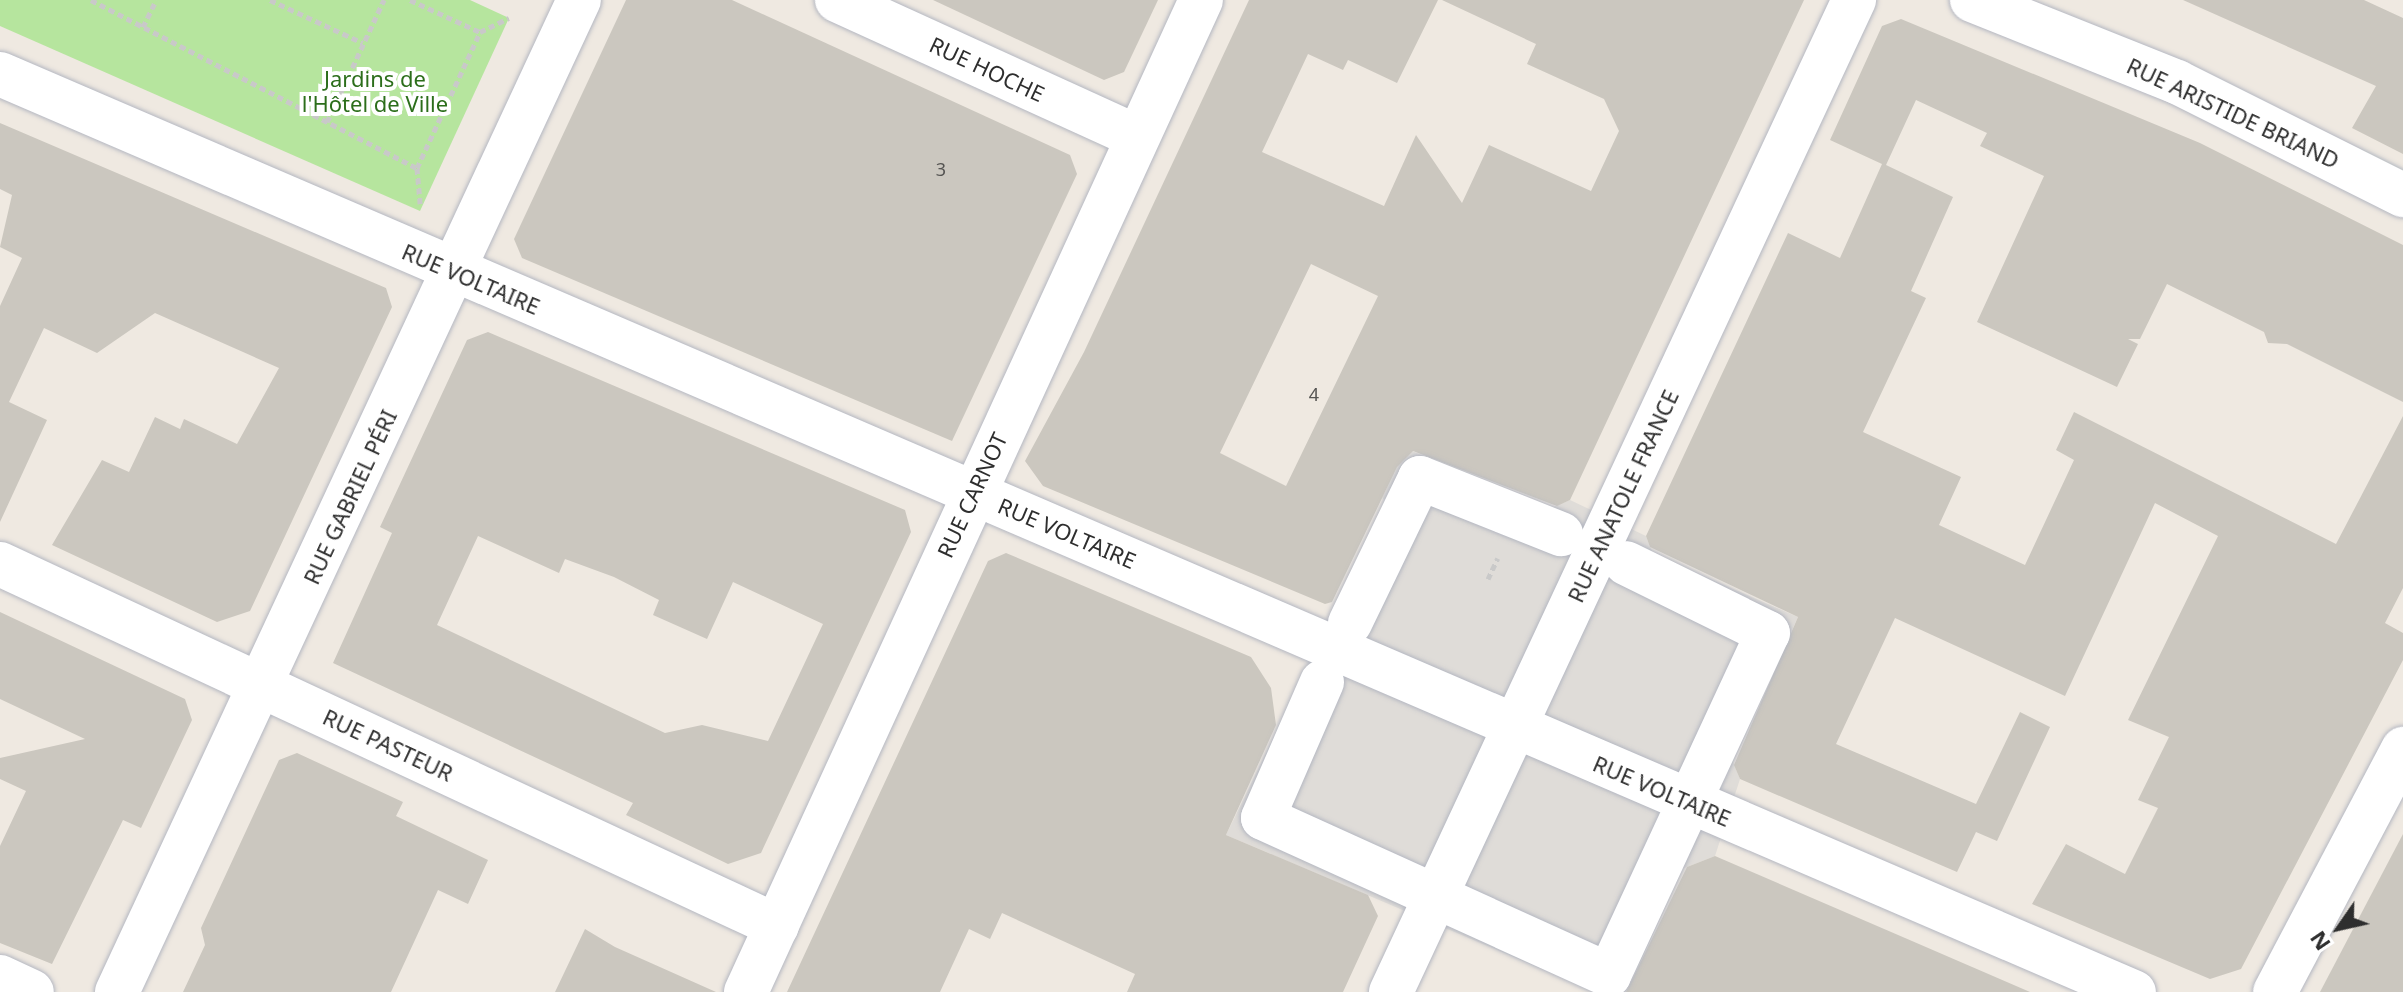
<!DOCTYPE html>
<html>
<head>
<meta charset="utf-8">
<style>
	body { margin:0 }
	#map { position:relative; width:2403px; height:992px; overflow:hidden; background:#efe9e1; font-family:"Noto Sans",sans-serif }
	div>[style] { position:absolute }
	[style*='--x'] { left:calc(var(--x)*1px); top:calc(var(--y)*1px); width:calc(var(--w)*1px); rotate:calc(var(--a)*1deg) }
	.green>* { inset:0; background:#b6e59e }
	.plaza>* { inset:0; background:#dfdcd8 }
	.building>* { inset:0; background:#cbc7bf }
	.path>* { height:5px; margin-top:-2.5px; transform-origin:0; background:repeating-linear-gradient(90deg,#c9c9c9 0 6px,transparent 0 10px) }
	.roads { filter:drop-shadow(0 0 2px #b4b7c1) drop-shadow(0 0 2px #b4b7c1) }
	.street>* { height:44px; margin:-22px; padding:0 22px; transform-origin:22px; border-radius:22px; background:#fff }
	.secondary>* { height:44px; margin:-22px; padding:0 22px; transform-origin:22px; border-radius:22px; background:#fff }
	span { translate:-50% -50%; white-space:nowrap; text-align:center; line-height:1.15; -webkit-text-stroke:8px #fff; paint-order:stroke }
	.number-label { font-size:18px; color:#555452 }
	.number-label span { -webkit-text-stroke-width:0 }
	.street-label { font-size:22px; color:#2e2e2e }
	.park-label { font-size:22px; color:#2c6e1b }
	.north { position:absolute; left:2299px; top:888px; width:80px; height:80px; -webkit-text-stroke:6px #fff; paint-order:stroke; rotate:236deg; font-size:22px; font-weight:700; line-height:32px; text-align:center; color:#2e2e2e }
	.north::after { content:''; display:block; margin:auto; width:28px; height:36px; background:#2e2e2e; clip-path:polygon(50% 0,100% 100%,50% 72%,0 100%) }
</style>
</head>
<body>
<div id="map">
	<div class="green">
		<div style="clip-path:polygon(0 0,470px 0,509px 18px,420px 211px,0 26px)"></div>
	</div>
	<div class="plaza">
		<div style="clip-path:polygon(1405px 448px,1551px 508px,1570px 500px,1646px 536px,1653px 554px,1798px 617px,1733px 762px,1740px 779px,1715px 856px,1682px 869px,1627px 992px,1596px 992px,1226px 835px,1388px 502px,1382px 498px)"></div>
	</div>
	<div class="building">
		<div style="clip-path:polygon(626px 0,732px 0,1070px 155px,1077px 174px,952px 441px,522px 258px,514px 239px)"></div>
		<div style="clip-path:polygon(933px 0,1158px 0,1124px 72px,1104px 80px)"></div>
		<div style="clip-path:polygon(evenodd,1249px 0,1438px 0,1397px 83px,1348px 60px,1343px 70px,1308px 54px,1262px 152px,1384px 206px,1416px 135px,1462px 203px,1489px 145px,1591px 191px,1619px 131px,1604px 99px,1527px 64px,1536px 44px,1442px 0,1804px 0,1570px 500px,1557px 506px,1413px 451px,1397px 467px,1332px 602px,1325px 604px,1043px 486px,1025px 461px,1084px 352px,1249px 0,1311px 264px,1378px 296px,1286px 486px,1220px 453px,1311px 264px)"></div>
		<div style="clip-path:polygon(2183px 0,2364px 0,2403px 18px,2403px 154px,2352px 128px,2376px 86px)"></div>
		<div style="clip-path:polygon(1901px 19px,2200px 143px,2403px 245px,2403px 402px,2287px 344px,2268px 343px,2264px 332px,2167px 284px,2140px 339px,2128px 339px,2138px 344px,2117px 387px,1977px 322px,2044px 176px,1980px 146px,1987px 133px,1916px 100px,1886px 165px,1953px 197px,1911px 291px,1926px 298px,1863px 432px,1961px 477px,1939px 525px,2025px 565px,2074px 460px,2056px 450px,2074px 412px,2336px 544px,2403px 416px,2403px 588px,2385px 623px,2403px 633px,2403px 660px,2241px 969px,2210px 979px,2032px 904px,2066px 844px,2125px 874px,2158px 808px,2138px 800px,2169px 737px,2128px 720px,2218px 536px,2155px 503px,2065px 696px,1895px 618px,1836px 744px,1976px 804px,2020px 712px,2050px 727px,1997px 841px,1976px 832px,1957px 872px,1740px 779px,1734px 765px,1798px 617px,1650px 547px,1646px 536px,1788px 233px,1840px 258px,1882px 164px,1830px 140px,1882px 26px)"></div>
		<div style="clip-path:polygon(0 123px,386px 288px,392px 307px,250px 611px,217px 622px,52px 545px,102px 460px,129px 472px,155px 417px,180px 429px,184px 419px,237px 444px,279px 368px,155px 313px,97px 353px,44px 328px,9px 402px,47px 420px,0 522px,0 306px,22px 258px,0 247px,12px 195px,0 189px)"></div>
		<div style="clip-path:polygon(evenodd,488px 332px,905px 510px,911px 532px,761px 853px,728px 864px,626px 815px,633px 803px,333px 663px,392px 533px,380px 527px,467px 340px,488px 332px,478px 536px,559px 573px,565px 559px,614px 577px,659px 600px,653px 615px,707px 639px,733px 582px,823px 624px,768px 741px,702px 725px,665px 733px,437px 625px,478px 536px)"></div>
		<div style="clip-path:polygon(1006px 553px,1251px 657px,1271px 688px,1276px 725px,1226px 835px,1368px 895px,1378px 916px,1343px 992px,1127px 992px,1135px 974px,1002px 913px,990px 939px,969px 929px,940px 992px,787px 992px,988px 561px)"></div>
		<div style="clip-path:polygon(0 612px,185px 699px,192px 720px,141px 828px,123px 820px,52px 964px,0 943px,0 846px,26px 791px,0 779px,0 758px,85px 739px,0 699px)"></div>
		<div style="clip-path:polygon(297px 753px,403px 802px,396px 816px,488px 860px,468px 904px,438px 890px,391px 992px,183px 992px,205px 945px,201px 928px,279px 760px)"></div>
		<div style="clip-path:polygon(2403px 834px,2403px 992px,2320px 992px)"></div>
		<div style="clip-path:polygon(1715px 856px,1912px 941px,2030px 992px,1626px 992px,1687px 867px)"></div>
		<div style="clip-path:polygon(585px 929px,615px 947px,716px 992px,555px 992px)"></div>
	</div>
	<div class="path">
		<div style="--x:91;--y:0;--w:367;--a:27.3"></div>
		<div style="--x:417;--y:168;--w:36;--a:85"></div>
		<div style="--x:270;--y:0;--w:102;--a:24.8"></div>
		<div style="--x:410;--y:0;--w:77;--a:24.6"></div>
		<div style="--x:480;--y:32;--w:32;--a:-26"></div>
		<div style="--x:143;--y:27;--w:30;--a:-64"></div>
		<div style="--x:327;--y:122;--w:135;--a:-65"></div>
		<div style="--x:417;--y:168;--w:150;--a:-65.1"></div>
		<div style="--x:1488;--y:579;--w:23;--a:-65"></div>
	</div>
	<div class="roads">
		<div class="street">
			<div style="--x:837;--y:0;--w:330;--a:24.5"></div>
			<div style="--x:1972;--y:0;--w:221;--a:21.8"></div>
			<div style="--x:2177;--y:82;--w:253;--a:26.6"></div>
			<div style="--x:0;--y:74;--w:2323;--a:23.28"></div>
			<div style="--x:0;--y:564;--w:857;--a:24.98"></div>
			<div style="--x:1350;--y:623;--w:161;--a:-64.2"></div>
			<div style="--x:1420;--y:478;--w:152;--a:21.7"></div>
			<div style="--x:1322;--y:682;--w:148;--a:113.5"></div>
			<div style="--x:1263;--y:818;--w:380;--a:24.4"></div>
			<div style="--x:1609;--y:975;--w:377;--a:-65.1"></div>
			<div style="--x:1768;--y:633;--w:158;--a:-153.8"></div>
			<div style="--x:0;--y:977;--w:35;--a:25"></div>
			<div style="--x:117;--y:992;--w:1094;--a:-65.03"></div>
			<div style="--x:746;--y:992;--w:1091;--a:-65.36"></div>
			<div style="--x:2275;--y:992;--w:275;--a:-62.2"></div>
		</div>
		<div class="secondary">
			<div style="--x:1391;--y:992;--w:1095;--a:-64.98"></div>
		</div>
	</div>
	<div class="number-label">
		<span style="left:941px;top:169px">3</span>
		<span style="left:1314px;top:394px">4</span>
	</div>
	<div class="street-label">
		<span style="left:987px;top:69px;rotate:25deg">RUE HOCHE</span>
		<span style="left:2233px;top:113px;rotate:25deg">RUE ARISTIDE BRIAND</span>
		<span style="left:471px;top:279px;rotate:23deg">RUE VOLTAIRE</span>
		<span style="left:972px;top:495px;rotate:-65deg">RUE CARNOT</span>
		<span style="left:1623px;top:496px;rotate:-65deg">RUE ANATOLE FRANCE</span>
		<span style="left:350px;top:497px;rotate:-65deg">RUE GABRIEL PÉRI</span>
		<span style="left:1067px;top:533px;rotate:23deg">RUE VOLTAIRE</span>
		<span style="left:388px;top:745px;rotate:25deg">RUE PASTEUR</span>
		<span style="left:1662px;top:791px;rotate:23deg">RUE VOLTAIRE</span>
	</div>
	<div class="park-label">
		<span style="left:375px;top:91px">Jardins de<br>l'Hôtel de Ville</span>
	</div>
	<div class="north">N</div>
</div>
</body>
</html>
